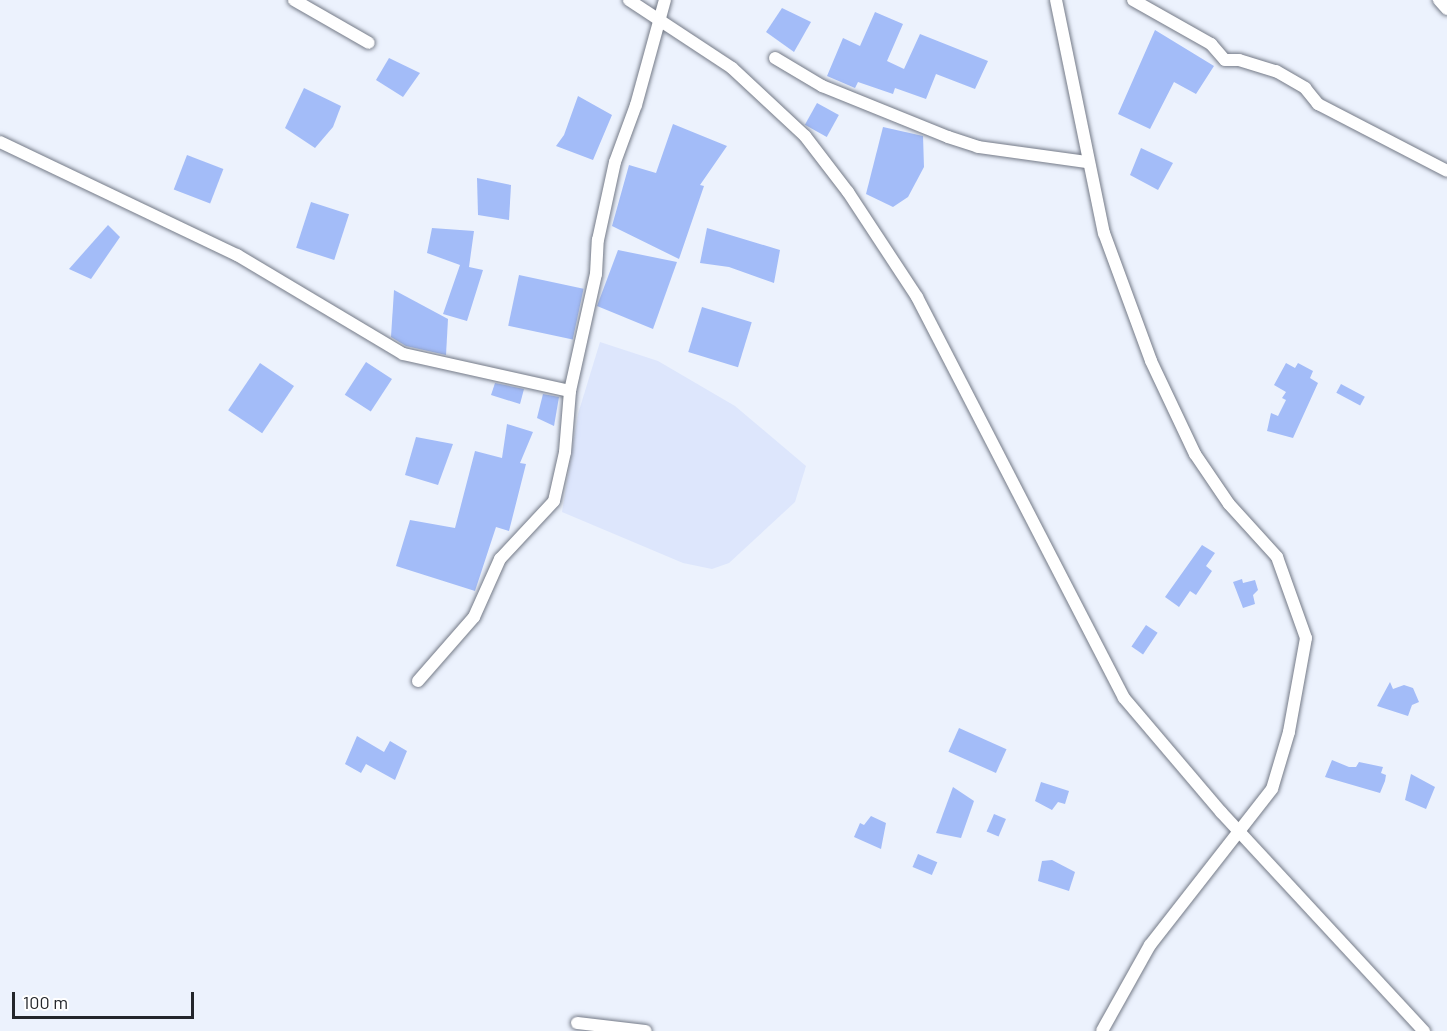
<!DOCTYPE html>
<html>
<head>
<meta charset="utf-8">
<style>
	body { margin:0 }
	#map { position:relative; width:1447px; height:1031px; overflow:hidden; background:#ecf2fd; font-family:Barlow,sans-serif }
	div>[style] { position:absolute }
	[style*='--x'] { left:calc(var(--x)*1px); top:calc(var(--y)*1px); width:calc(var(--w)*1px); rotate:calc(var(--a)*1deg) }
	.built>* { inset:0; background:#dde6fc }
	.building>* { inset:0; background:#a3bcf8; transform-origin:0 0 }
	.roads { filter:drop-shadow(0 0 2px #747a87) drop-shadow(0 0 2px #747a87) }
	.minor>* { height:12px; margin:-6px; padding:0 6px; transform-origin:6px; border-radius:6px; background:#fff }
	span { translate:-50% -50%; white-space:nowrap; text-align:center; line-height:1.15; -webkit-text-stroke:4.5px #fff; paint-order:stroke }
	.scale { position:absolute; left:12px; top:992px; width:182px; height:27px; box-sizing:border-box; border:3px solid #23262b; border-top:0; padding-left:8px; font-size:18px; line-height:21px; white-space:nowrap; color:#23262b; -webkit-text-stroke:4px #fff; paint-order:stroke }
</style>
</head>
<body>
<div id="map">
	<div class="built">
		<div style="clip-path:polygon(600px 342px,658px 361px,735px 406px,806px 466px,795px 502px,729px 563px,712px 569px,683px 563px,562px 512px,578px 414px)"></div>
	</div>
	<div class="building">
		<div style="clip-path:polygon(782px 8px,811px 22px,794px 52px,766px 32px)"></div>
		<div style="clip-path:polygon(875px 12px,903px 24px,887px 61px,904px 69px,920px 34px,988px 61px,975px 89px,936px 74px,926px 99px,895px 88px,893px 94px,858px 82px,855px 88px,827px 76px,843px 38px,860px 46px)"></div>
		<div style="clip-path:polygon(1155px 30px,1214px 66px,1196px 94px,1174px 82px,1150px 129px,1118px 114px)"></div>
		<div style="clip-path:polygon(389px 58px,420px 73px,403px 97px,376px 80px)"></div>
		<div style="clip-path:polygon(304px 88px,341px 106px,333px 127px,315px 148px,285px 128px)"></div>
		<div style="clip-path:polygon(578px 96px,612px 115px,593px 160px,556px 146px,564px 135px)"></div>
		<div style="left:817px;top:103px;width:25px;height:25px;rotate:29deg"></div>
		<div style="clip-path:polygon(673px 124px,727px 146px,700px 185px,704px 186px,679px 259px,612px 226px,629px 165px,656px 173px)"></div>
		<div style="clip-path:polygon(883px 127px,923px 136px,924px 167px,908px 197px,893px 207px,866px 194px)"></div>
		<div style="clip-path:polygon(1141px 148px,1173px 163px,1158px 190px,1130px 175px)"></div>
		<div style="left:187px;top:155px;width:39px;height:37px;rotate:21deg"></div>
		<div style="clip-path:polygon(477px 178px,511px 185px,509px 220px,478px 215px)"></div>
		<div style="left:311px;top:202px;width:40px;height:48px;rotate:18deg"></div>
		<div style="clip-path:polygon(108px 225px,120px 237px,91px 279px,69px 269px)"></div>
		<div style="clip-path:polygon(432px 228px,474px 231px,469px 267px,483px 270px,467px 321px,443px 314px,460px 265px,427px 253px)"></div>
		<div style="clip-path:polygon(707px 228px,780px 250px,774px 283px,729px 267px,700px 263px)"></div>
		<div style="clip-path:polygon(618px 250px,677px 262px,653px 329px,597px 306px)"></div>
		<div style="left:519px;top:275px;width:66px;height:52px;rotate:12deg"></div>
		<div style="clip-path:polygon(394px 290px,448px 319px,446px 355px,406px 346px,391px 337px)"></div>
		<div style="left:702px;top:307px;width:52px;height:47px;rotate:17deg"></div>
		<div style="left:366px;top:362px;width:31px;height:39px;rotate:33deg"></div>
		<div style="left:260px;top:363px;width:41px;height:57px;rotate:34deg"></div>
		<div style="clip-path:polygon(1286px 363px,1295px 368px,1298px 363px,1313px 371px,1310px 378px,1318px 383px,1293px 438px,1267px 431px,1271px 413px,1278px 416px,1286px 400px,1282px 398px,1286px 392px,1274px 385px)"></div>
		<div style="clip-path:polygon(495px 383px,524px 389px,520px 404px,491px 395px)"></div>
		<div style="left:1341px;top:384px;width:27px;height:10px;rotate:28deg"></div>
		<div style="clip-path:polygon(543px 394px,559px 397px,554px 426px,537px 418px)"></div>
		<div style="clip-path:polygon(507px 424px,533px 432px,520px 463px,526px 464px,509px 531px,496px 527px,475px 591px,396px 566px,410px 520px,455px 528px,475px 451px,502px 458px)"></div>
		<div style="clip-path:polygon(416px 437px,453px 444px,438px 485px,405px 475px)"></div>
		<div style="clip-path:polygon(1202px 545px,1215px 553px,1206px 566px,1212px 571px,1196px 595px,1190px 591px,1179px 607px,1165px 597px)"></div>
		<div style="clip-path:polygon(1242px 579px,1243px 583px,1255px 580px,1258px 590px,1253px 595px,1255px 604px,1243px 608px,1233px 582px)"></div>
		<div style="left:1146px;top:625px;width:14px;height:26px;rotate:34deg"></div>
		<div style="clip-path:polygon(1390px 682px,1393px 689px,1404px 685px,1413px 688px,1419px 702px,1412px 705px,1408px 716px,1377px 706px)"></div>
		<div style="left:959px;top:728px;width:52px;height:26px;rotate:24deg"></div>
		<div style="clip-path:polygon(357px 736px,384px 752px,390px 741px,407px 751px,395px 780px,366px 764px,361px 773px,345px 764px)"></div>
		<div style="clip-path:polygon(1332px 760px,1349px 767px,1356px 767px,1359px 762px,1383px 767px,1381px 773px,1386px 775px,1385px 781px,1380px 793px,1325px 777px)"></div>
		<div style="clip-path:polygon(1411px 774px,1435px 787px,1426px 809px,1405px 800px)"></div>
		<div style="clip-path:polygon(1041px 782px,1069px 791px,1065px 804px,1058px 802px,1052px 810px,1035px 801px)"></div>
		<div style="clip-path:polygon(953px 787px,974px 801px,961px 838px,936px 833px)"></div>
		<div style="left:994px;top:814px;width:13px;height:19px;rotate:23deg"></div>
		<div style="clip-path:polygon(871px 816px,886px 823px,881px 849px,854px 837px,860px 823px,864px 825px)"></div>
		<div style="left:918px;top:854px;width:21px;height:14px;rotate:23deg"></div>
		<div style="clip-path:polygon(1052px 860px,1075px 872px,1069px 891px,1038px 881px,1042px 861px)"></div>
	</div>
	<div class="roads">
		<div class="minor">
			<div style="--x:294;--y:0;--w:86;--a:29.8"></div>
			<div style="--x:629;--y:0;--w:123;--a:33.4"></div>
			<div style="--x:732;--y:68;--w:100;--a:43"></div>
			<div style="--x:805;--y:136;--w:71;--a:52.5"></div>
			<div style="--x:848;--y:192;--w:126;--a:56.7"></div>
			<div style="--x:917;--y:297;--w:451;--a:62.7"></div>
			<div style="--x:1124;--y:698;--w:150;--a:49.6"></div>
			<div style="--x:1221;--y:812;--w:299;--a:47.2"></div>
			<div style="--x:1056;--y:0;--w:238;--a:78.4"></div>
			<div style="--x:1104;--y:233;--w:136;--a:69.8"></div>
			<div style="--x:1151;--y:361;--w:103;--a:64.7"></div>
			<div style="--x:1195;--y:454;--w:60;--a:55.8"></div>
			<div style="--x:1229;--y:504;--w:72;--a:47.8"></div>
			<div style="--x:1277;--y:557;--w:86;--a:70.3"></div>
			<div style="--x:1306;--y:638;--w:96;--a:100.3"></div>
			<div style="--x:1289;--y:732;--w:59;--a:106.6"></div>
			<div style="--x:1272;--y:789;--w:198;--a:128"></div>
			<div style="--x:1150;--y:945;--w:98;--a:119.2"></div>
			<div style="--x:1133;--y:0;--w:90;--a:29.4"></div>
			<div style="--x:1211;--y:44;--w:21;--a:49"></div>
			<div style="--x:1225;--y:60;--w:14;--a:0"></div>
			<div style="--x:1239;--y:60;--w:39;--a:17"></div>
			<div style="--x:1276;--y:71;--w:34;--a:30"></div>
			<div style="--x:1305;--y:88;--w:21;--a:51"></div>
			<div style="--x:1318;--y:104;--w:145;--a:27.4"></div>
			<div style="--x:1439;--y:0;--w:12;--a:48"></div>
			<div style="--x:775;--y:58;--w:55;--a:30.8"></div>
			<div style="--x:822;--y:86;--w:136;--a:22"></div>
			<div style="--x:948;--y:137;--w:32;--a:18"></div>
			<div style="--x:978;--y:147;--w:109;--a:7.9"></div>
			<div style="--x:0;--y:142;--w:263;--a:25.5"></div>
			<div style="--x:237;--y:255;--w:193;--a:30.8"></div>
			<div style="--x:403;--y:354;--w:171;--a:12.5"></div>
			<div style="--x:418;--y:681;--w:85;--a:-48.8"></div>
			<div style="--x:474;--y:617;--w:64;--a:-65.9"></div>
			<div style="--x:500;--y:559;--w:79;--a:-47"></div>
			<div style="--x:554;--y:501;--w:50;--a:-77.3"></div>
			<div style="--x:565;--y:452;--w:61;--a:-85.3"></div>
			<div style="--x:570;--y:391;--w:120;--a:-77.5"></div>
			<div style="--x:596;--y:274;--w:34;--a:-87"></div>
			<div style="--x:598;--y:240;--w:80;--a:-77.7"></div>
			<div style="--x:615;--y:162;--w:61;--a:-69.8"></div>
			<div style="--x:636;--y:105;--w:109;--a:-74.6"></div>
			<div style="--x:577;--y:1023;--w:69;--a:6.6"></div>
		</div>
	</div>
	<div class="scale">100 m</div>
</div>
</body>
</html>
